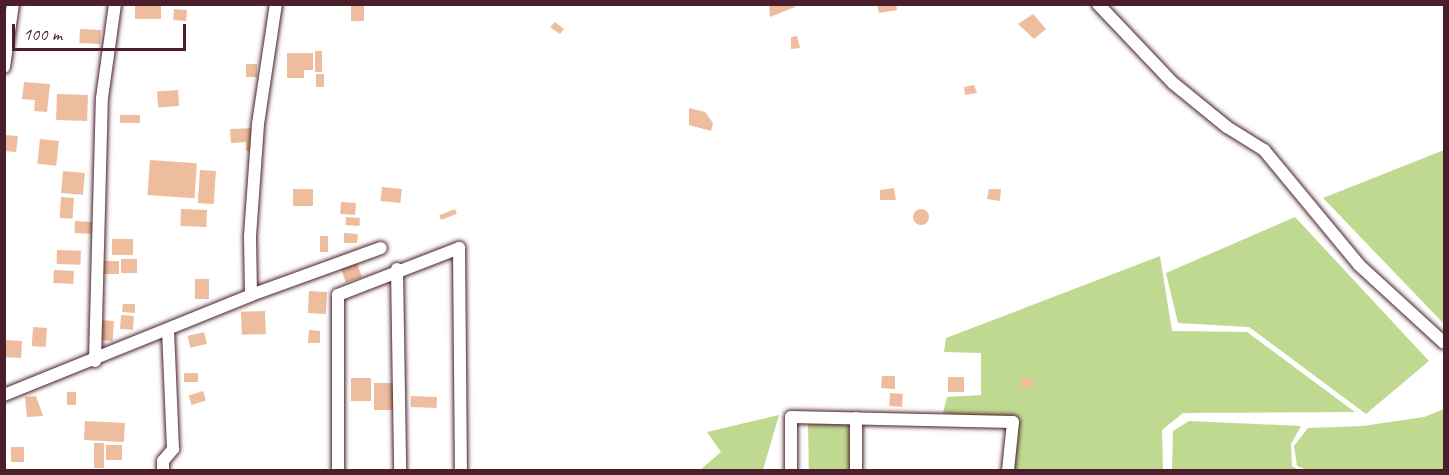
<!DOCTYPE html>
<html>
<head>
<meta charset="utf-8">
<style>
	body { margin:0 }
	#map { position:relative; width:1449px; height:475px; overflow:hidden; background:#fff; font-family:Caveat,sans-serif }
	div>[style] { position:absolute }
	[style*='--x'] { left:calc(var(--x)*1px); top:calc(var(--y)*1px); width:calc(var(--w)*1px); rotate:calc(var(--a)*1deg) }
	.green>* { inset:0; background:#c0d990; transform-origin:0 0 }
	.building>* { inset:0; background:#eebd9e; transform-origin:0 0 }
	.round { border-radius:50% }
	.roads { filter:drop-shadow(0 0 2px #4a1f2b) drop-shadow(0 0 2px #4a1f2b) }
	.street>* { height:12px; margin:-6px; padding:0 6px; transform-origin:6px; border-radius:6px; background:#fff }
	span { translate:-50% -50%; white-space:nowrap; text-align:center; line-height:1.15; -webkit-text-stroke:5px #fff; paint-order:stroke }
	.frame { position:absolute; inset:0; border:6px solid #4a1f2b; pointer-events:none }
	.scale { position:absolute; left:12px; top:24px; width:174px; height:27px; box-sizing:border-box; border:3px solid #4a1f2b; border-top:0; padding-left:8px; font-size:18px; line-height:21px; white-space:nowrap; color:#4a1f2b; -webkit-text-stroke:4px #fff; paint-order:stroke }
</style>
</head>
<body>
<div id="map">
	<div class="green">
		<div style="clip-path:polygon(1444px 150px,1444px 324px,1323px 198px)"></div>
		<div style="clip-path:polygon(1295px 217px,1429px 361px,1366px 414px,1249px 327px,1178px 323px,1166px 273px)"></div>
		<div style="clip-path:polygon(1160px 256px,1172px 331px,1247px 332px,1355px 412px,1183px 413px,1162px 430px,1163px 470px,1014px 470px,1019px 421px,943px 413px,947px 397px,981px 395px,981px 353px,944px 352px,946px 338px)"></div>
		<div style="clip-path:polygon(1444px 409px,1444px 470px,1307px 470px,1297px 466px,1294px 446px,1308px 428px,1363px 426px,1424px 417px)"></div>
		<div style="clip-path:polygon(779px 415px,763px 470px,700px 470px,721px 452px,707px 432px)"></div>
		<div style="clip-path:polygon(1189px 421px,1301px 426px,1291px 444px,1292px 466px,1299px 470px,1172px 470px,1173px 431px)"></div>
		<div style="left:860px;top:423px;width:47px;height:52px;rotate:89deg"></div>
	</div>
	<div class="building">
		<div style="left:135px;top:4px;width:26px;height:15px"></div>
		<div style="left:351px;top:4px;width:13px;height:17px"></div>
		<div style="clip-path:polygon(769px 4px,795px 4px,795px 7px,770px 17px)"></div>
		<div style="clip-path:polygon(877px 4px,896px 4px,897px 10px,879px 13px)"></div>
		<div style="left:174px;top:9px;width:13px;height:11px;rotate:4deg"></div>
		<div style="clip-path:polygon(1033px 14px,1046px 29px,1034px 39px,1018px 24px)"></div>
		<div style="clip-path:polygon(555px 22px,564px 29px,560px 34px,550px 27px)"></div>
		<div style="left:80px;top:29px;width:21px;height:14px;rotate:3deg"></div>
		<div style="clip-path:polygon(797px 36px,800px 48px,791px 49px,791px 37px)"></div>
		<div style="left:315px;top:51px;width:7px;height:21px"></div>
		<div style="clip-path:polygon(287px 53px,313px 53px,313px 70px,304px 70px,304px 78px,287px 78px)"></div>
		<div style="left:246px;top:64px;width:11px;height:13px"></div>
		<div style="left:316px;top:74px;width:8px;height:13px"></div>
		<div style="clip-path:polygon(24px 82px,50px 84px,47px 112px,34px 111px,35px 100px,22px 99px)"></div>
		<div style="clip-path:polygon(974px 85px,977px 93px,965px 95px,964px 87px)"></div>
		<div style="left:178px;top:90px;width:16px;height:21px;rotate:86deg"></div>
		<div style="left:57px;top:94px;width:31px;height:26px;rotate:2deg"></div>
		<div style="clip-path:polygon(689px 108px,705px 112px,713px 123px,711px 131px,689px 125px)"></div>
		<div style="left:140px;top:115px;width:8px;height:20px;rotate:90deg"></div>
		<div style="clip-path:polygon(255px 128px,256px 151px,246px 151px,246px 142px,231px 143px,230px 129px)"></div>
		<div style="clip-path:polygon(4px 135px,18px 136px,16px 152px,4px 151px)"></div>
		<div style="left:40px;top:139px;width:19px;height:25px;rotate:6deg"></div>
		<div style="left:150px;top:160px;width:47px;height:35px;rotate:4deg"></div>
		<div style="left:200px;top:170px;width:16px;height:33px;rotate:4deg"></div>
		<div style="left:63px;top:171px;width:22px;height:22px;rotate:5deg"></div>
		<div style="left:382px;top:187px;width:20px;height:14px;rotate:6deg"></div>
		<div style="clip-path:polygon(894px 188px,896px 200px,880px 200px,880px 190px)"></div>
		<div style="left:293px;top:189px;width:20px;height:17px"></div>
		<div style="clip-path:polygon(989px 189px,1001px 189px,1000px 201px,987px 199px)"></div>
		<div style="left:61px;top:197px;width:13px;height:21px;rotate:4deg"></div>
		<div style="left:341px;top:202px;width:15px;height:12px;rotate:4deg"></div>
		<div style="left:181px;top:209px;width:26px;height:17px;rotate:2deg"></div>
		<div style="left:455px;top:209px;width:5px;height:17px;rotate:68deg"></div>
		<div class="round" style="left:913px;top:209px;width:16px;height:16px"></div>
		<div style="left:346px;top:217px;width:14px;height:8px;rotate:4deg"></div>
		<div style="left:75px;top:221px;width:17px;height:12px;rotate:3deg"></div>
		<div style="clip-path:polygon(344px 233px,358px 234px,357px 243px,344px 243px)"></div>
		<div style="left:320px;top:236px;width:8px;height:16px"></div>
		<div style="left:112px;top:239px;width:21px;height:16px"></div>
		<div style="left:57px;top:250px;width:24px;height:14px;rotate:2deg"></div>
		<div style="left:355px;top:257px;width:21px;height:17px;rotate:71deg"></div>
		<div style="left:121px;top:259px;width:16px;height:14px"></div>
		<div style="left:101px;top:261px;width:18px;height:13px"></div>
		<div style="left:54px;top:270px;width:20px;height:13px;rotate:3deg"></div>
		<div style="left:195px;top:279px;width:14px;height:20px"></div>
		<div style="left:309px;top:291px;width:18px;height:22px;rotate:3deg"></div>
		<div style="clip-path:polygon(123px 304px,135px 304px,135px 313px,122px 312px)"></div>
		<div style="left:265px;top:311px;width:23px;height:24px;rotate:88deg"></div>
		<div style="left:121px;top:315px;width:13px;height:14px;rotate:4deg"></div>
		<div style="left:99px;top:320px;width:15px;height:20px;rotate:4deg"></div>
		<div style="left:33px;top:327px;width:14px;height:19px;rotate:4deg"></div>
		<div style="clip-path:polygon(309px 330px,320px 331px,320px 343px,308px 343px)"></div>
		<div style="left:204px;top:332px;width:12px;height:17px;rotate:76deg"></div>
		<div style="left:4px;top:340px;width:18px;height:17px;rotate:3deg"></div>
		<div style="left:184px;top:373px;width:14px;height:9px"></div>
		<div style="clip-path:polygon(882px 376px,895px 376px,895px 389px,881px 388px)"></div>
		<div style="left:948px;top:377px;width:16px;height:15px"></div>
		<div style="left:1022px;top:377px;width:11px;height:10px;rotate:10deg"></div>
		<div style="left:351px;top:378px;width:20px;height:23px"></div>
		<div style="left:374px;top:383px;width:22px;height:27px"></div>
		<div style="left:203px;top:391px;width:10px;height:15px;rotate:73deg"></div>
		<div style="left:67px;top:392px;width:9px;height:13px"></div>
		<div style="left:890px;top:393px;width:13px;height:13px;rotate:4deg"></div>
		<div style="clip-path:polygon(36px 396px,43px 416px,27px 417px,25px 397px)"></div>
		<div style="left:411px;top:396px;width:26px;height:11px;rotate:2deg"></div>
		<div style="left:85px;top:421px;width:40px;height:19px;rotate:3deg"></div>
		<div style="left:94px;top:443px;width:10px;height:25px"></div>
		<div style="left:106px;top:445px;width:16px;height:15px"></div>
		<div style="left:11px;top:447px;width:13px;height:15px"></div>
	</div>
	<div class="roads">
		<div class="street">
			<div style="--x:1098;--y:4;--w:109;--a:46.5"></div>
			<div style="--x:1173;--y:83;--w:70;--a:39.2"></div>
			<div style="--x:1227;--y:127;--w:44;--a:31.9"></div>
			<div style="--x:1264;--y:150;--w:149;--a:50.4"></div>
			<div style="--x:1359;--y:265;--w:115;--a:42.5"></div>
			<div style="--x:4;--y:67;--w:64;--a:-81.9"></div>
			<div style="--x:397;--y:269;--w:201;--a:89.1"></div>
			<div style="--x:251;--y:295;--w:59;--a:-91"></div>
			<div style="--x:250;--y:236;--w:112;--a:-85.9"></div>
			<div style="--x:258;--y:124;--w:121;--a:-81.5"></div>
			<div style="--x:95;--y:361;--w:263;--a:-88.5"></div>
			<div style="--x:102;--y:98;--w:95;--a:-82.1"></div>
			<div style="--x:4;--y:395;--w:266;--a:-22"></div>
			<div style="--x:251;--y:295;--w:138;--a:-19.9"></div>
			<div style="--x:856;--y:418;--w:52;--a:90"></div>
			<div style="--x:163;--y:470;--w:9;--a:-90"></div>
			<div style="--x:163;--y:461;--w:16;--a:-50"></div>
			<div style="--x:173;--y:449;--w:118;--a:-92.4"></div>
			<div style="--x:338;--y:470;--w:175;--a:-90"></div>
			<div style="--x:338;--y:295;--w:130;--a:-21.2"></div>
			<div style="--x:459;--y:248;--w:222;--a:89.5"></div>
			<div style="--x:791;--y:470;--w:53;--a:-90"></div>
			<div style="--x:791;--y:417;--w:222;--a:1.3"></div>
			<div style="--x:1013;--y:422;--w:48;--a:95.9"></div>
		</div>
	</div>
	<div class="frame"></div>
	<div class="scale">100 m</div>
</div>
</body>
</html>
